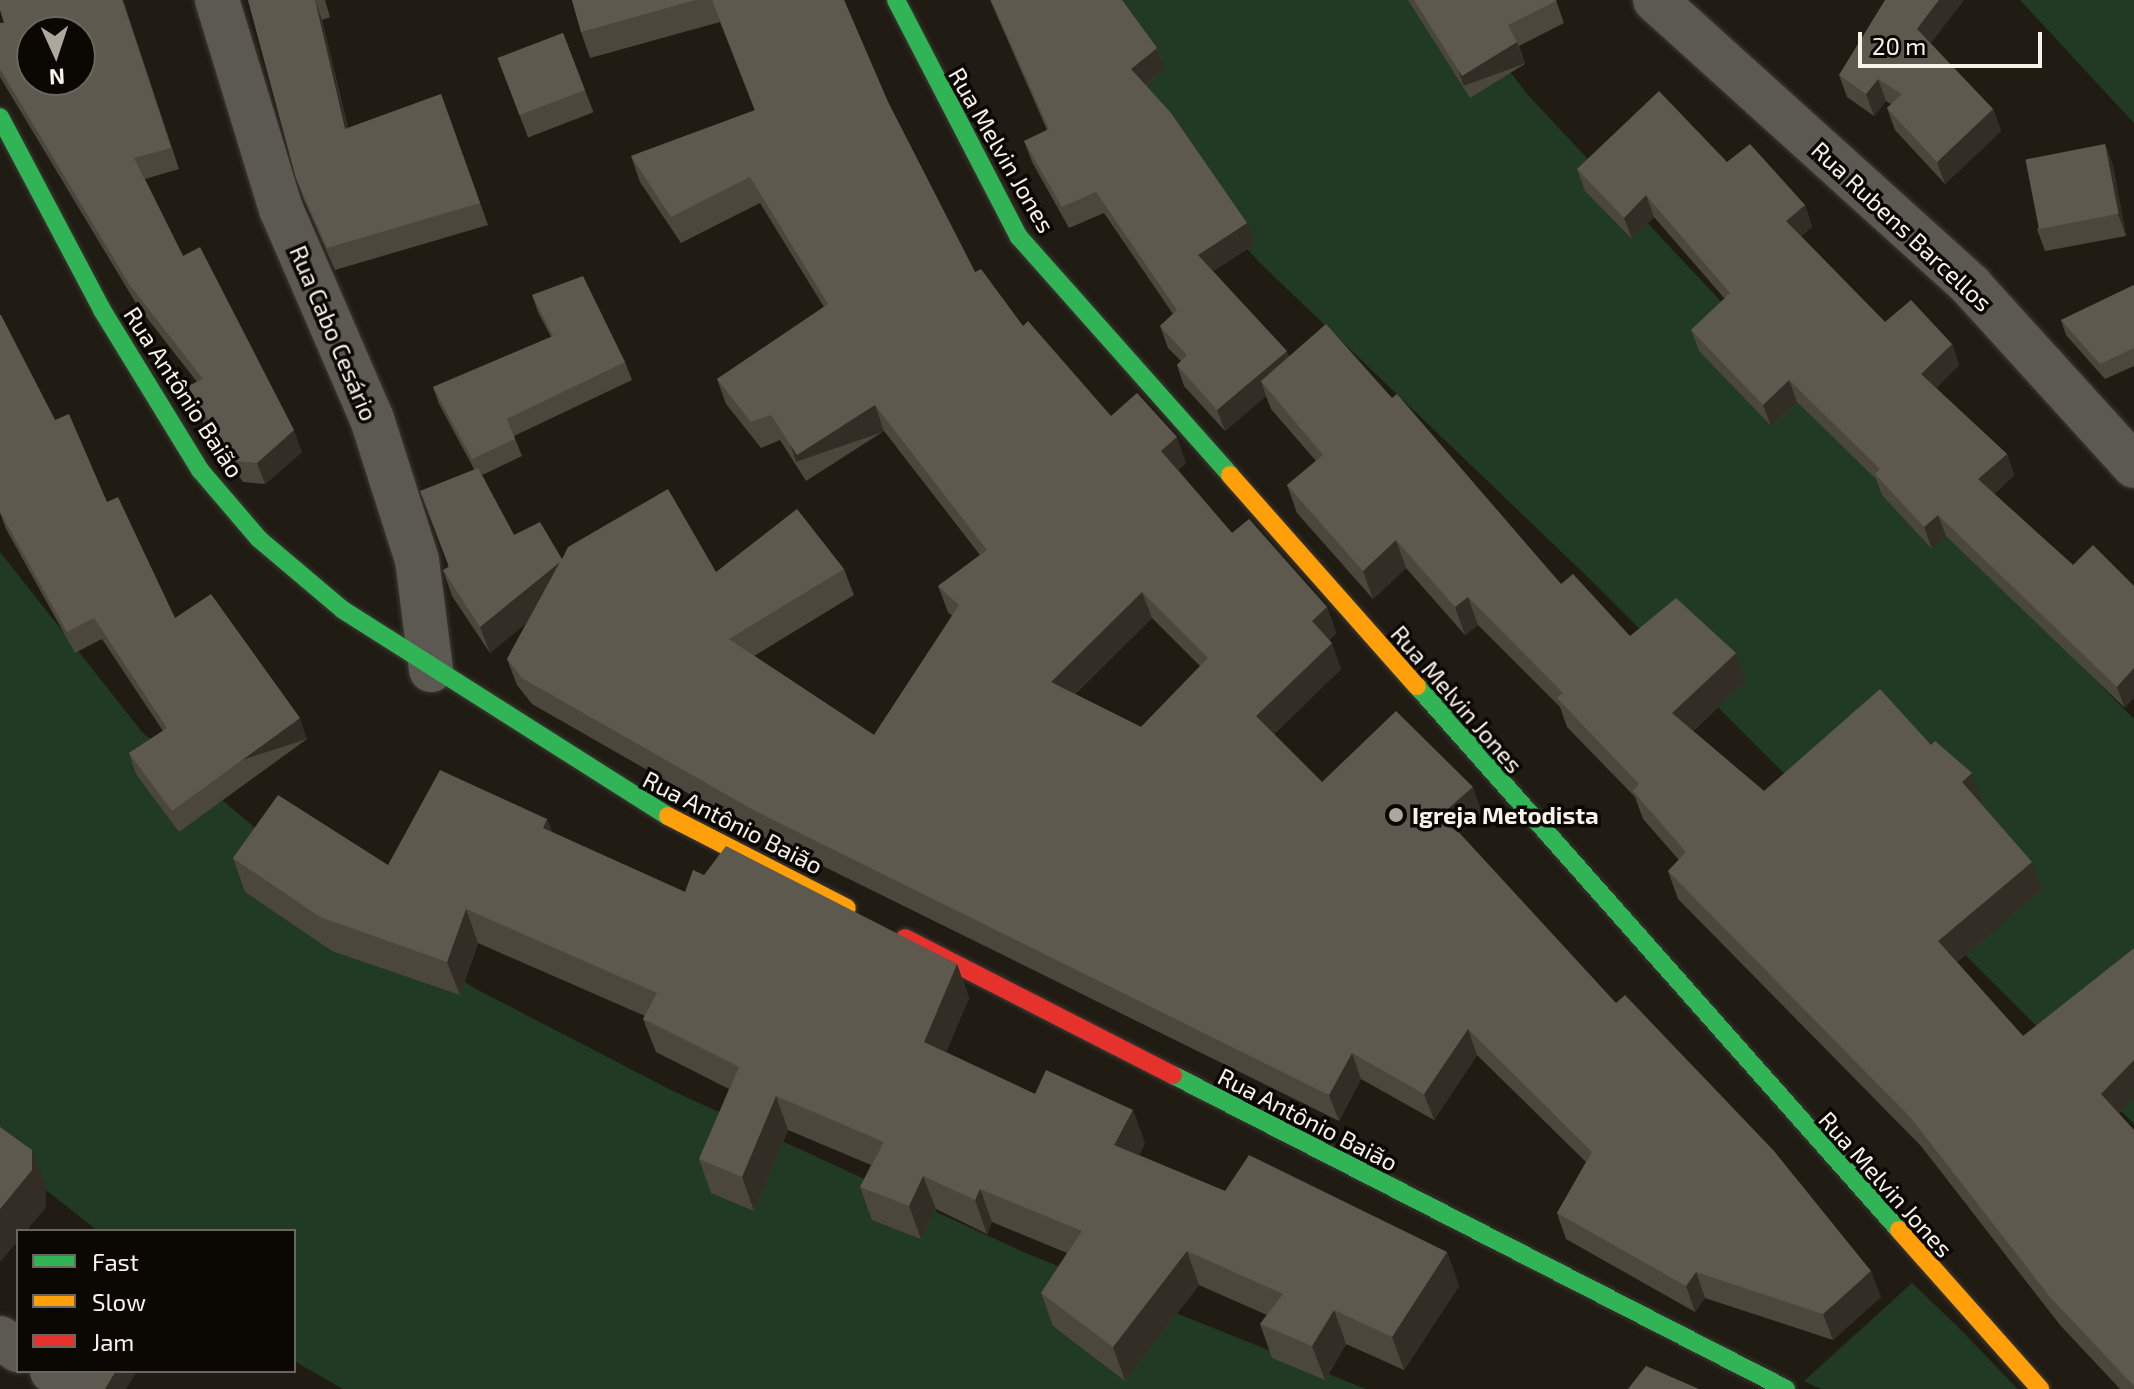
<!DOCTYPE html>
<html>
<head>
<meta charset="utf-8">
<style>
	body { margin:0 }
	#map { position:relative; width:2134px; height:1389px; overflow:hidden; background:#201c14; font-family:"Exo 2",sans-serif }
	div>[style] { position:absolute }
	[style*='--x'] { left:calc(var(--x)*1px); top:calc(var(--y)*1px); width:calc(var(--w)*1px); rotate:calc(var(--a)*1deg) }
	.green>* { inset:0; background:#203a23 }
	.roads { filter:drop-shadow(0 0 2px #3c3934) drop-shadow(0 0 2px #3c3934) }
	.street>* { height:44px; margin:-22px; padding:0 22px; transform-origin:22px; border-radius:22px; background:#5c5953 }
	.fast>* { height:18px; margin:-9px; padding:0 9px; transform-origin:9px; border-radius:9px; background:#30b455 }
	.slow>* { height:18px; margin:-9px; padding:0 9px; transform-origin:9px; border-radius:9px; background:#ff9f0a }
	.jam>* { height:18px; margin:-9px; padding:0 9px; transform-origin:9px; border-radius:9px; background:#e5322d }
	.wall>* { inset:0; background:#4b473d; transform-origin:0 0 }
	.shaded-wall>* { inset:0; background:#322e25; transform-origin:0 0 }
	.building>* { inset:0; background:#5e594f; transform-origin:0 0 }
	.dots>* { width:22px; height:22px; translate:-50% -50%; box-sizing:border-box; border:4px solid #0b0804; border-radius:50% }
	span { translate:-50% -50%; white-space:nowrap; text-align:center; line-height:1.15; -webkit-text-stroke:7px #0b0804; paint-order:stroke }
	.street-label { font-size:24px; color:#f8f3e9 }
	.poi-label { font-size:24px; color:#f8f3e9; font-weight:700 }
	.left { translate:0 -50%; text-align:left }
	.legend { position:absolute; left:16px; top:1229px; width:280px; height:144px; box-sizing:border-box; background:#0b0804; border:2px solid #6a6660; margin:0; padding:10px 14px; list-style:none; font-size:24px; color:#f8f3e9 }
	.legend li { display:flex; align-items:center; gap:16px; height:40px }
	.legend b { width:40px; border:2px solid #6a6660 }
	.north { position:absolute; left:16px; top:16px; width:80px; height:80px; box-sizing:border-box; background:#0b0804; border:2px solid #6a6660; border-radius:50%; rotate:177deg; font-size:22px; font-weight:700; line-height:32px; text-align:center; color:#f8f3e9 }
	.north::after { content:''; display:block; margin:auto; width:28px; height:36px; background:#aca89e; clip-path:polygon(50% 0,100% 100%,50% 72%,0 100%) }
	.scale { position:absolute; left:1858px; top:32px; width:184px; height:36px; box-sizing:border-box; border:4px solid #f8f3e9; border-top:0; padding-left:10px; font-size:24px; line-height:28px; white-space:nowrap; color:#f8f3e9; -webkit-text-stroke:6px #0b0804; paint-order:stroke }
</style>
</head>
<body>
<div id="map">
	<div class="green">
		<div style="clip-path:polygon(1084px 0,1455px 0,1527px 94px,1728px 309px,2134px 719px,2134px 1124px,1596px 585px,1260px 263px,1193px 190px)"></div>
		<div style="clip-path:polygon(2020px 0,2134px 0,2134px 123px,2094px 80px)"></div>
		<div style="clip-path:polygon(0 552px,142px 732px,354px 912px,476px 989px,671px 1090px,1028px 1254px,1366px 1389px,343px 1389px,294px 1361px,294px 1231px,98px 1231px,0 1154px)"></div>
		<div style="clip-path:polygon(1912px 1283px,1958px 1327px,2018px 1389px,1821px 1389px,1804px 1381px)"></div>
	</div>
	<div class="roads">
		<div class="street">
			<div style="--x:217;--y:0;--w:219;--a:73"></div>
			<div style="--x:281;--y:209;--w:229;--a:66.6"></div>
			<div style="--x:372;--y:419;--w:148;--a:72.3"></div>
			<div style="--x:417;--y:560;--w:111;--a:82.7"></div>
			<div style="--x:1655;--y:0;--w:426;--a:42.1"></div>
			<div style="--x:1971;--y:286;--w:243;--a:47.8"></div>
			<div style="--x:0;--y:1338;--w:22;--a:34"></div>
			<div style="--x:52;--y:1371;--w:33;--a:33"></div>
		</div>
		<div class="fast">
			<div style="--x:896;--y:0;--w:267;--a:62.6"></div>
			<div style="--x:1019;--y:237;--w:318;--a:48.4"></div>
			<div style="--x:0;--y:117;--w:218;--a:62.1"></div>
			<div style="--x:102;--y:310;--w:188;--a:58.5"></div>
			<div style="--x:200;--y:470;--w:91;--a:49.5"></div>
			<div style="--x:259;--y:539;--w:110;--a:40.2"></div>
			<div style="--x:343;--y:610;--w:385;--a:32.4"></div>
			<div style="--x:1417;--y:686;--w:727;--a:48.46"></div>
			<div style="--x:1173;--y:1075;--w:689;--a:27.12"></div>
		</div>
		<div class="slow">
			<div style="--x:1230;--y:475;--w:282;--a:48.5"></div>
			<div style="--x:668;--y:816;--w:201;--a:27.2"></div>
			<div style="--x:1899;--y:1230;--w:213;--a:48.4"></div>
		</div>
		<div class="jam">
			<div style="--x:905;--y:938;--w:301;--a:27.1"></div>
		</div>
	</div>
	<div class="wall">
		<div style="clip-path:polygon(123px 0,179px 169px,145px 179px,183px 256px,302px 452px,265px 484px,243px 482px,194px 409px,186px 387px,197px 382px,137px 305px,0 77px,0 23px)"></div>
		<div style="clip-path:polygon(248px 0,325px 0,330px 17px,322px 20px,348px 128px,441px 94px,488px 225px,335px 270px,304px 200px,296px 178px)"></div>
		<div style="clip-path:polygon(evenodd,572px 0,844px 0,888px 102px,975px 272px,1023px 326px,1111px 416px,1186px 463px,1178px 470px,1232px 533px,1327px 607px,1336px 633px,1329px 640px,1341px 669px,1274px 734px,1322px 782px,1482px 813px,1459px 833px,1881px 1297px,1833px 1340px,1705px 1298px,1695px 1312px,1566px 1239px,1557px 1213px,1586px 1162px,1477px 1055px,1434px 1120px,1361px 1079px,1339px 1121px,766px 838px,532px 704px,517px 685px,507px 659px,527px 622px,490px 653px,452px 596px,443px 570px,448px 567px,474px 469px,439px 404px,433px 387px,551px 337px,538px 312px,532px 295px,625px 362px,632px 380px,514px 436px,522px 456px,482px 475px,514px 535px,562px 559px,716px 572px,844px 569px,854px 595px,754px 656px,874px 735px,952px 616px,948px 612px,938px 586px,980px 555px,884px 431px,806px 481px,780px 440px,761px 448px,726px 404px,717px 379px,824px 307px,760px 203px,681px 243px,640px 182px,631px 156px,755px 111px,720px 22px,590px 58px,581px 32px,572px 0,1152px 618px,1200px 666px,1141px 727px,1075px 694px,1152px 618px)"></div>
		<div style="clip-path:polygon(990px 0,1122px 0,1157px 48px,1165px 69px,1146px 85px,1255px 244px,1213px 271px,1289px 356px,1392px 398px,1561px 584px,1630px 636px,1736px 653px,1746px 681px,1693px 731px,1764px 791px,1931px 745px,1982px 801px,1980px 803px,2042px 890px,1957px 962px,2023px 1036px,2119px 1114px,2134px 1130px,2134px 1389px,2120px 1389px,2060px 1325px,1921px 1146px,1678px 899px,1668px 871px,1679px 860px,1643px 819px,1635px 797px,1567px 727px,1560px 707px,1478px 625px,1465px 635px,1406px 568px,1373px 599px,1297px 513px,1287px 485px,1316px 461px,1271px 409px,1266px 396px,1225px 431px,1184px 386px,1177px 365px,1181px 361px,1168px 348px,1160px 326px,1173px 314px,1104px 213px,1069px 228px,1032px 162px,1024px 141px,1047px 130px)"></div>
		<div style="clip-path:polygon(1408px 0,1556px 0,1564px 23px,1519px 46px,1525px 64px,1470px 98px)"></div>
		<div style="clip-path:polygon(1964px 0,1930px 43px,1993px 109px,2001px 131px,1945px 184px,1895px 130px,1887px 108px,1891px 104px,1886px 101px,1874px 116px,1847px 97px,1839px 75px)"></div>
		<div style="left:563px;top:33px;width:85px;height:70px;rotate:69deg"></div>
		<div style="clip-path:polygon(2105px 144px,2113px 166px,2126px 236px,2045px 251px,2037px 229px)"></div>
		<div style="clip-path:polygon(1727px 162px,1805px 205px,1812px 227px,1801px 236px,1885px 322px,1952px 344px,1959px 365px,1936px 388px,2007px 454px,2014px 475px,1994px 494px,2073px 565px,2125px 708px,1946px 536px,1932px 549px,1882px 495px,1876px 479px,1797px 402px,1771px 426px,1699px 351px,1691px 330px,1725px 299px,1654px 217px,1632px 239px,1585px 191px,1577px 169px)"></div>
		<div style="clip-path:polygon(2134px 285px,2134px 366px,2105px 379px,2066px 335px,2061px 320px)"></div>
		<div style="clip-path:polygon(0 315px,55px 420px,107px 502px,175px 618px,307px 739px,179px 832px,136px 774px,129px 753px,163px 731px,102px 639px,75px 653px,6px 529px,0 513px)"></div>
		<div style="clip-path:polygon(547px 819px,552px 832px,685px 892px,704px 875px,957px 964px,969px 998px,946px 1052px,1035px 1094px,1145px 1143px,1139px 1155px,1225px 1191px,1447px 1252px,1459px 1286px,1404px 1370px,1346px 1344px,1325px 1380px,1272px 1358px,1260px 1324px,1267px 1315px,1199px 1285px,1125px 1381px,1053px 1326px,1041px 1293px,1067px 1253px,992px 1222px,987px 1234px,936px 1209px,921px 1239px,872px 1220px,860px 1187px,871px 1165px,788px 1130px,754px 1211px,711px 1193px,699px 1159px,729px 1089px,656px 1052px,643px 1019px,645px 1016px,478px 943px,460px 995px,332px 951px,245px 892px,233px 858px,388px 865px)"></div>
	</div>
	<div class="shaded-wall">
		<div style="clip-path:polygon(315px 0,322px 20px,353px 151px,345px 129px)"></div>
		<div style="clip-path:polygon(1939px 0,1964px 0,1925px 51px,1917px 29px)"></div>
		<div style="left:1517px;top:42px;width:23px;height:65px;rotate:70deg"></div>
		<div style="clip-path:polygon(1157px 48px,1165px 69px,1139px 90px,1131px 69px)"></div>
		<div style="clip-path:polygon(1878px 79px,1886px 101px,1874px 116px,1866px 94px)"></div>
		<div style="clip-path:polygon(1993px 109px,2001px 131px,1945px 184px,1937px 162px)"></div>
		<div style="clip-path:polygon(2105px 144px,2113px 166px,2126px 236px,2118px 214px)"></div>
		<div style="clip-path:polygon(1646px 195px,1654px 217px,1632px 239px,1624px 218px)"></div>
		<div style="clip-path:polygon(1805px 205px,1812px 227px,1794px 242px,1786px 221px)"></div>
		<div style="clip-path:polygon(1247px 223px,1255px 244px,1206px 276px,1198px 255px)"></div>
		<div style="clip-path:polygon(1952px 344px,1959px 365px,1929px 395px,1921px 374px)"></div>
		<div style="clip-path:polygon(1287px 351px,1295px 373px,1261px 381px,1266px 396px,1225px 431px,1217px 410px)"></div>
		<div style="clip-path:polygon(1789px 380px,1797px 402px,1771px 426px,1763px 405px)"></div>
		<div style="left:875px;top:405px;width:28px;height:93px;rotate:71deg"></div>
		<div style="clip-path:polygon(294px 430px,302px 452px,265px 484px,257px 463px)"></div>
		<div style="clip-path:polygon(1177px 437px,1186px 463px,1170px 477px,1161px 451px)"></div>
		<div style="clip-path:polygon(2007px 454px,2014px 475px,1986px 501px,1978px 479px)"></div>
		<div style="clip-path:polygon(1938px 515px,1946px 536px,1932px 549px,1924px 527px)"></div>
		<div style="clip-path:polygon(1396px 540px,1406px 568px,1373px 599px,1363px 571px)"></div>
		<div style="clip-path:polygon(560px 562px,570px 588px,490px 653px,480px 627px)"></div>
		<div style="clip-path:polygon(1142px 592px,1152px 618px,1060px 708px,1051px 682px)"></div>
		<div style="clip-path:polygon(1468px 597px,1478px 625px,1465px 635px,1455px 607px)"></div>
		<div style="clip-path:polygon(1327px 607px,1336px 633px,1321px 647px,1312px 621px)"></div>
		<div style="clip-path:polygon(1332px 643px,1341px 669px,1266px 742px,1256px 716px)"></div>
		<div style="clip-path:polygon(1736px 653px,1746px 681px,1682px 741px,1672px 713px)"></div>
		<div style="clip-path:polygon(2134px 668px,2134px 698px,2125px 708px,2117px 687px)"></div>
		<div style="left:300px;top:718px;width:22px;height:158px;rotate:72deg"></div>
		<div style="clip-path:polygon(1972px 773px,1982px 801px,1972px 810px,1962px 782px)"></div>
		<div style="clip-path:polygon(1473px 787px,1482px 813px,1451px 840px,1442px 814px)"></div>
		<div style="clip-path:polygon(547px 819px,560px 853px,543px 828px)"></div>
		<div style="clip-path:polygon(2032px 862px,2042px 890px,1949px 969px,1938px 941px)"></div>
		<div style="clip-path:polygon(466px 909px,478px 943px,460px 995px,447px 962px)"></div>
		<div style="clip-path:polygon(957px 964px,969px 998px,936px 1076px,924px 1042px)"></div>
		<div style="clip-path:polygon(1468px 1029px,1477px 1055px,1434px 1120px,1424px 1094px)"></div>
		<div style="clip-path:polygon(1352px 1053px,1361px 1079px,1339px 1121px,1329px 1095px)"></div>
		<div style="clip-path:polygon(2134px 1060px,2134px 1099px,2111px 1122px,2101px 1094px)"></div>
		<div style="clip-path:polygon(776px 1096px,788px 1130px,754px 1211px,742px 1177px)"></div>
		<div style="clip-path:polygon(1133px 1110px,1145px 1143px,1127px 1178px,1114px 1145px)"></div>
		<div style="clip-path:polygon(32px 1150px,46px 1188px,46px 1208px,26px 1231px,18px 1231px,18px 1241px,0 1262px,0 1209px)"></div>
		<div style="clip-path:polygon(923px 1176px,936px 1209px,921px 1239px,909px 1206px)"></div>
		<div style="clip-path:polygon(980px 1189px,992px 1222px,987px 1234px,975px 1200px)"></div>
		<div style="clip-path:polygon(1187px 1251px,1199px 1285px,1125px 1381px,1113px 1347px)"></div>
		<div style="clip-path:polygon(1447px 1252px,1459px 1286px,1404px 1370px,1392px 1337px)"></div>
		<div style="clip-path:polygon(1871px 1271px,1881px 1297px,1833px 1340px,1823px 1314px)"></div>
		<div style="clip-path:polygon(1696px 1272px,1705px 1298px,1695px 1312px,1686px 1286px)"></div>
		<div style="clip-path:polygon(1334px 1310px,1346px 1344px,1325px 1380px,1312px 1346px)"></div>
		<div style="clip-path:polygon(116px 1371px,137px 1371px,126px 1389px,105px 1389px)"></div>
	</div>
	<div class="building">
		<div style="clip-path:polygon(evenodd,0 0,122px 0,171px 148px,134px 158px,183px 256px,200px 247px,294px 430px,257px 463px,236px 461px,186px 387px,203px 379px,129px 284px,0 69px,0 23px,4px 23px,0 10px,0 0,32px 32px,80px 32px,80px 80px,32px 80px,32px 32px)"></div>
		<div style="clip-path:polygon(248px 0,315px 0,345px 129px,441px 94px,480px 203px,327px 248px,296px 178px)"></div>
		<div style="clip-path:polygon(572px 0,696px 0,581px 32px)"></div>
		<div style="clip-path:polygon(evenodd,712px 0,844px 0,888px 102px,975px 272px,981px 269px,1023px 326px,1028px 321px,1111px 416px,1137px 393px,1177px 437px,1161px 451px,1232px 533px,1249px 519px,1327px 607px,1312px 621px,1332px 643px,1256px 716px,1322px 782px,1396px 711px,1473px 787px,1442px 814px,1616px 1003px,1625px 995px,1774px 1151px,1871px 1271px,1823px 1314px,1696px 1272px,1686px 1286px,1557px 1213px,1592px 1152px,1468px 1029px,1424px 1094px,1352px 1053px,1329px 1095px,757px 812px,522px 678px,507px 659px,560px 562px,480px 627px,443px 570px,449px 567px,420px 491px,478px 468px,514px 535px,540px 522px,562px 559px,568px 547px,668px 489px,716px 572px,797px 509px,844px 569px,729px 639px,874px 735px,959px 605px,938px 586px,987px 550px,875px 405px,797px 455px,771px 415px,751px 422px,717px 379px,828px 304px,750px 177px,671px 217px,631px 156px,755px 110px,712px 0,1142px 592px,1208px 658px,1141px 727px,1051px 682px,1142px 592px)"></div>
		<div style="clip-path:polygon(991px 0,1122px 0,1157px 48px,1131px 69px,1171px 113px,1247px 223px,1198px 255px,1287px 351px,1217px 410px,1177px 365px,1187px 355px,1160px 326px,1177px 310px,1096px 192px,1062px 207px,1024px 141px,1049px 129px)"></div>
		<div style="clip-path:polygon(1414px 0,1556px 0,1556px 1px,1508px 25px,1517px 42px,1462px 76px)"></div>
		<div style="clip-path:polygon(1885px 0,1939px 0,1917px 29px,1993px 109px,1937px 162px,1887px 108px,1902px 94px,1878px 79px,1866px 94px,1839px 75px)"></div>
		<div style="left:563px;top:33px;width:61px;height:70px;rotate:69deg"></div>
		<div style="clip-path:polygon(1659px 91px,1727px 162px,1750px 144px,1805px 205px,1786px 221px,1885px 322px,1911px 300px,1952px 344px,1921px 374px,2007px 454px,1978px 479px,2073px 565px,2093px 545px,2134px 586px,2134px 668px,2117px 687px,1938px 515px,1924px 527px,1875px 474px,1880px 469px,1789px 380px,1763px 405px,1691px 330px,1730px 293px,1646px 195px,1624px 218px,1577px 169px)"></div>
		<div style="left:2105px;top:144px;width:71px;height:81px;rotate:79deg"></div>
		<div style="clip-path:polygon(583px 276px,625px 362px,507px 419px,515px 439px,472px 459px,433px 387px,553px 336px,532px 295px)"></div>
		<div style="clip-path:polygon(2134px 285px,2134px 348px,2100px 364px,2061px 320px)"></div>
		<div style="clip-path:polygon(0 315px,1px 315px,55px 420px,69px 414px,107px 502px,118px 497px,175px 618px,211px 594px,300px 718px,172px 811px,129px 753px,167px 728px,94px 618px,67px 632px,0 512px)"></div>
		<div style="clip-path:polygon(1326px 324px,1392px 398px,1397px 394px,1561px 584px,1573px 574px,1630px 636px,1676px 598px,1736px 653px,1672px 713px,1764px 791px,1880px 689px,1931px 745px,1935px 741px,1972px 773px,1962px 782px,2032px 862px,1938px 941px,2023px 1036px,2133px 949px,2134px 949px,2134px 1060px,2101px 1094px,2134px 1130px,2134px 1386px,2050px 1297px,1911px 1118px,1668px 871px,1686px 852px,1633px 791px,1639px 784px,1557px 698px,1563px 693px,1468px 597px,1455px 607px,1396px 540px,1363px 571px,1287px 485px,1323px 455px,1261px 381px)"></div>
		<div style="clip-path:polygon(440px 770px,547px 819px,543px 828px,685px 892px,693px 870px,704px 875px,726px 846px,957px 964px,924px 1042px,1035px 1094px,1046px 1070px,1133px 1110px,1114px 1145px,1225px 1191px,1249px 1155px,1447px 1252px,1392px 1337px,1334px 1310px,1312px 1346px,1260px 1324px,1283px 1294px,1187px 1251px,1113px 1347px,1041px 1293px,1082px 1231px,980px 1189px,975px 1200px,923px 1176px,909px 1206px,860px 1187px,884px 1142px,776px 1096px,742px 1177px,699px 1159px,739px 1067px,643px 1019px,657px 993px,466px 909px,447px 962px,320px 917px,233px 858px,278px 795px,388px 865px)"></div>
		<div style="clip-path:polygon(0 1127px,32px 1150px,32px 1170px,0 1209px)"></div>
		<div style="clip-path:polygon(1646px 1366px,1699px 1389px,1628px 1389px)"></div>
		<div style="clip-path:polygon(94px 1371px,116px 1371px,105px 1389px,83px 1389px,93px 1380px)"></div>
	</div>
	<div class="dots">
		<div style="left:1396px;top:815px;background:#aca89e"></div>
	</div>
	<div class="street-label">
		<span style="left:1002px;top:150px;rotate:60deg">Rua Melvin Jones</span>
		<span style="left:1902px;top:226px;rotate:43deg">Rua Rubens Barcellos</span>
		<span style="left:334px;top:333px;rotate:67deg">Rua Cabo Cesário</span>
		<span style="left:184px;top:392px;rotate:57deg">Rua Antônio Baião</span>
		<span style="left:1457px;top:699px;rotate:49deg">Rua Melvin Jones</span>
		<span style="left:733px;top:822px;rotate:27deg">Rua Antônio Baião</span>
		<span style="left:1308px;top:1119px;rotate:27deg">Rua Antônio Baião</span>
		<span style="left:1886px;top:1184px;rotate:48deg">Rua Melvin Jones</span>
	</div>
	<div class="poi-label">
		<span class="left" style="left:1412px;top:815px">Igreja Metodista</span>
	</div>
	<ul class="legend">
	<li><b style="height:10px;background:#30b455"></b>Fast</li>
	<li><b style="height:10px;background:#ff9f0a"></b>Slow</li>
	<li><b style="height:10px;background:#e5322d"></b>Jam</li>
	</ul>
	<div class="north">N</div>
	<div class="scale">20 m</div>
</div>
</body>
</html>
